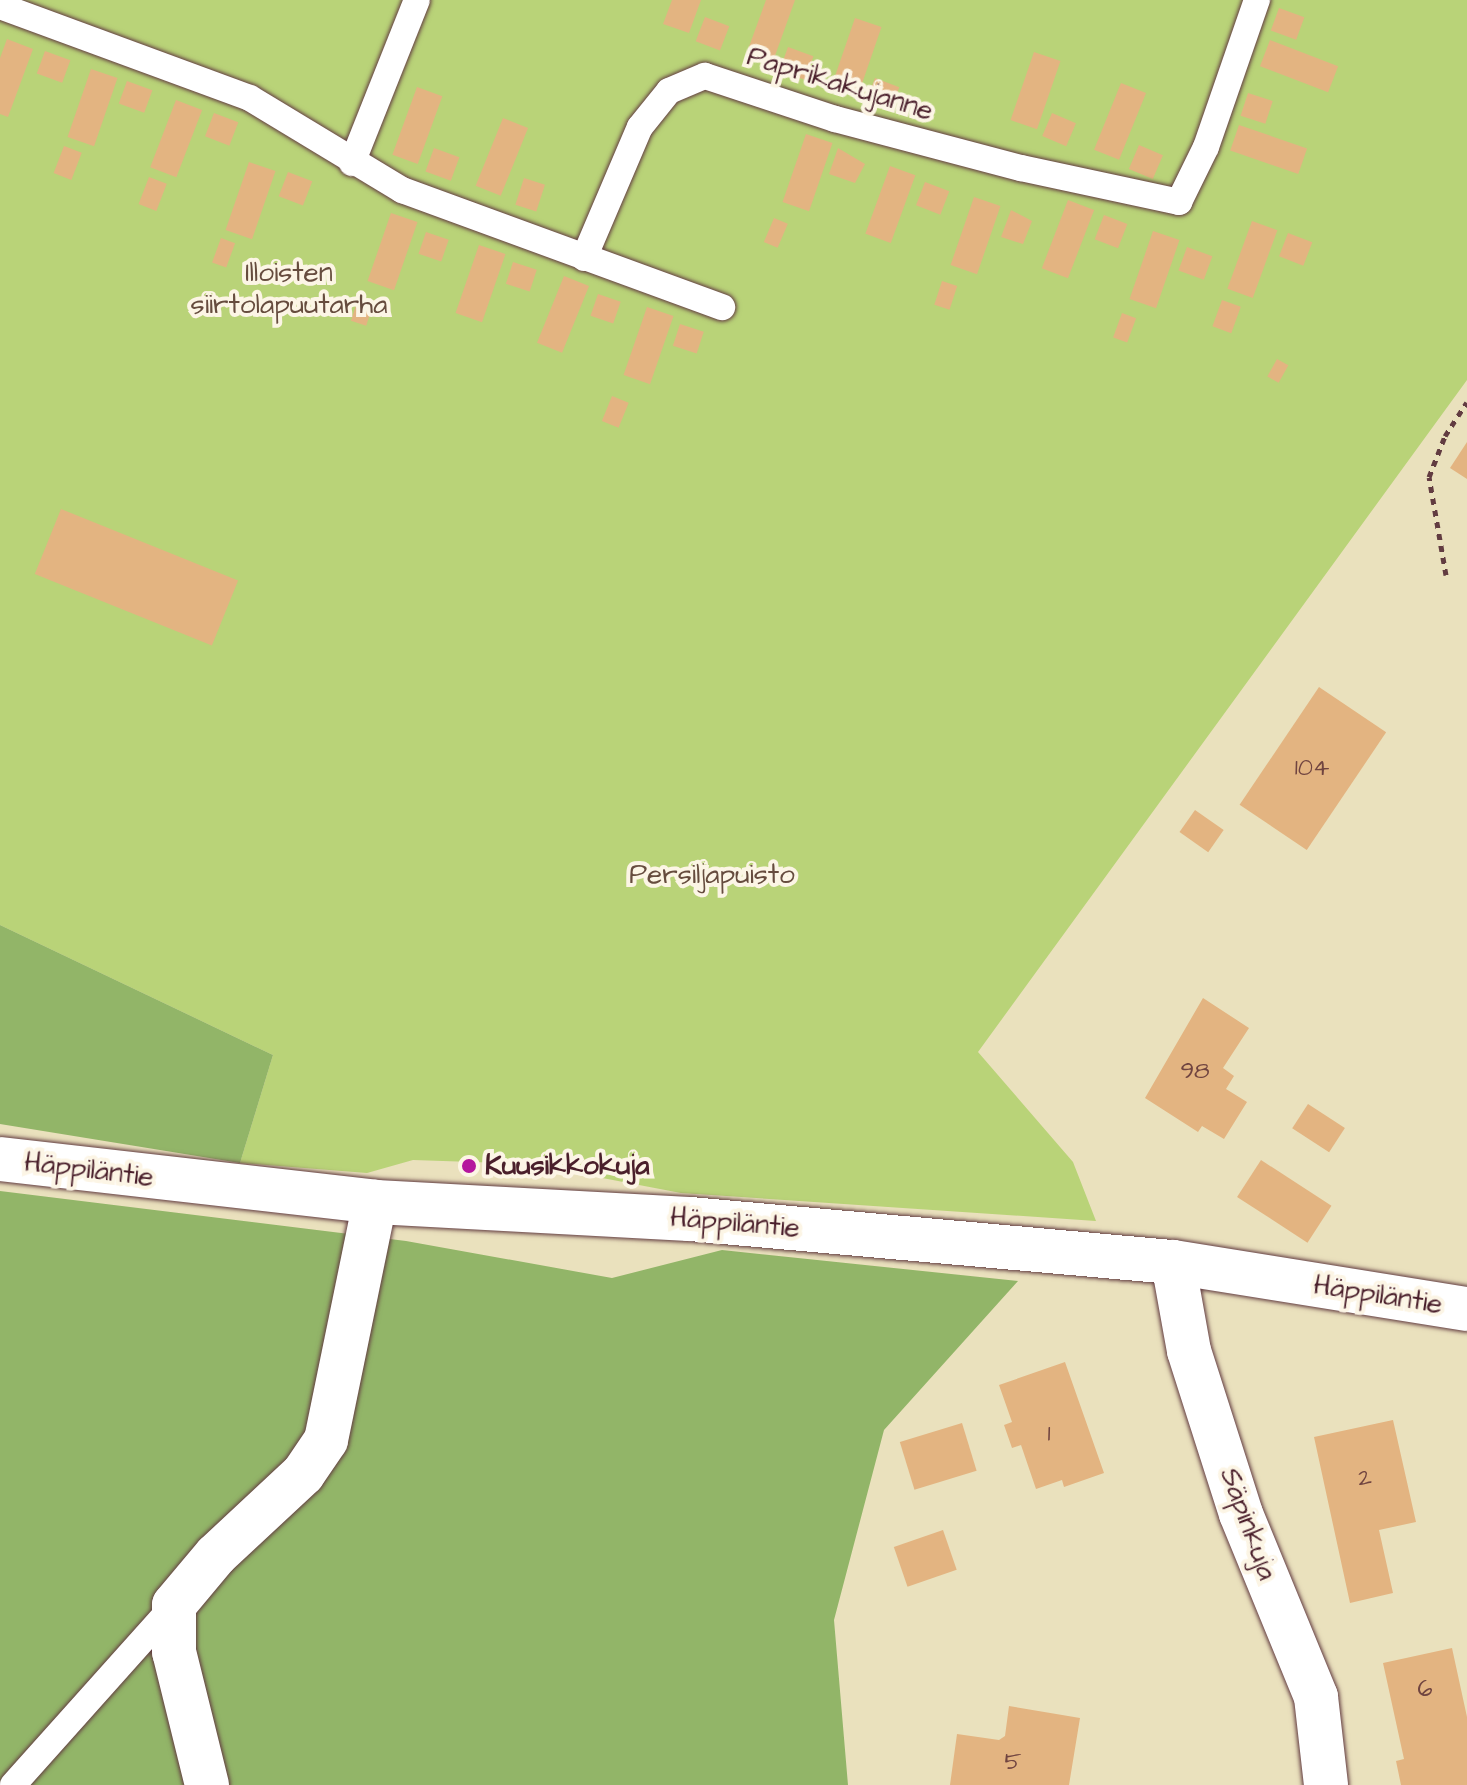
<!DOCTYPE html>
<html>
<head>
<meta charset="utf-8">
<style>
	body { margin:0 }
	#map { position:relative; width:1467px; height:1785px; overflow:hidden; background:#eae1bd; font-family:"Architects Daughter",sans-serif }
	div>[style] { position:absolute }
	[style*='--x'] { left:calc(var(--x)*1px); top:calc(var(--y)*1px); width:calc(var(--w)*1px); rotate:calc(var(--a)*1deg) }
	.green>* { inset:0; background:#b9d378 }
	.forest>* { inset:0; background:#92b568 }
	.building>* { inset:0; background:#e3b481; transform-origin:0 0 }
	.path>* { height:5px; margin-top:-2.5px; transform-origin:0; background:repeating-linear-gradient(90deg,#623c41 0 6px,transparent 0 12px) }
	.roads { filter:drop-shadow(0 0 2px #623c41) drop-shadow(0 0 2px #623c41) }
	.service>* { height:26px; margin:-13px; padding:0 13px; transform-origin:13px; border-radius:13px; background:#fff }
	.minor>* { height:44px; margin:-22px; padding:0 22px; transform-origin:22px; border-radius:22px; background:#fff }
	.tertiary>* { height:44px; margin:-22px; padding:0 22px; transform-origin:22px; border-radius:22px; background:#fff }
	.dots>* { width:22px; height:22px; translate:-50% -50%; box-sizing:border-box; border:4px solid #fcf5e5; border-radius:50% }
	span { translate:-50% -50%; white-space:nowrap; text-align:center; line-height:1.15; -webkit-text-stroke:8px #fcf5e5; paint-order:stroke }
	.number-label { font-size:24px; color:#704440 }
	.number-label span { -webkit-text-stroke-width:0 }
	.street-label { font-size:28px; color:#4a1f2b }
	.park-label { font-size:28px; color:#664c3e }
	.poi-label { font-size:28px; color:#4a1f2b; font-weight:700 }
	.left { translate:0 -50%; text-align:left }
</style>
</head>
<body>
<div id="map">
	<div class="green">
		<div style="clip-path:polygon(0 0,1467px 0,1467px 380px,978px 1052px,1073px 1162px,1096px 1221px,681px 1193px,529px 1164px,413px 1160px,367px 1173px,240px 1163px,273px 1055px,0 925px)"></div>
	</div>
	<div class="forest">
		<div style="clip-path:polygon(0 925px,273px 1055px,240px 1163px,0 1124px)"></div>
		<div style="clip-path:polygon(0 1191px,406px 1241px,612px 1278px,722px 1250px,1018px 1281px,884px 1430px,834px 1620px,848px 1785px,0 1785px)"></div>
	</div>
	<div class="building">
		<div style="clip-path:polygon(672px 0,701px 0,689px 33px,663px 24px)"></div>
		<div style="clip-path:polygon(766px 0,795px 0,772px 64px,746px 55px)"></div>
		<div style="left:1279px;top:8px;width:27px;height:24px;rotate:20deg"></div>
		<div style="left:705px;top:17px;width:26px;height:26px;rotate:21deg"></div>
		<div style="left:855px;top:18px;width:28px;height:71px;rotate:19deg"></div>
		<div style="clip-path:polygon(7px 39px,33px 49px,8px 117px,0 114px,0 58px)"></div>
		<div style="left:1270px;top:40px;width:73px;height:28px;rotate:21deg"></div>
		<div style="left:788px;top:47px;width:27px;height:25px;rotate:20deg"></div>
		<div style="left:45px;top:51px;width:27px;height:24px;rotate:20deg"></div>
		<div style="left:1034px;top:52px;width:28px;height:72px;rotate:19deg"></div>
		<div style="left:91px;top:69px;width:28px;height:72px;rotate:19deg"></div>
		<div style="left:875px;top:78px;width:26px;height:24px;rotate:21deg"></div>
		<div style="left:127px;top:81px;width:27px;height:24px;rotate:20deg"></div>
		<div style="left:1121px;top:83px;width:27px;height:72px;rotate:22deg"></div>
		<div style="left:417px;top:87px;width:27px;height:72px;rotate:20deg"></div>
		<div style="left:1248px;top:93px;width:26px;height:24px;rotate:18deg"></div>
		<div style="left:176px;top:100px;width:28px;height:72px;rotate:21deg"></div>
		<div style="left:214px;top:113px;width:26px;height:25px;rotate:21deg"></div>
		<div style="left:1052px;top:113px;width:26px;height:25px;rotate:23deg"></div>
		<div style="left:503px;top:118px;width:27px;height:73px;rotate:22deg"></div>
		<div style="left:1239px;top:125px;width:72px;height:27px;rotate:19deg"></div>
		<div style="left:806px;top:134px;width:28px;height:72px;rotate:19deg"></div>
		<div style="left:1139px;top:145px;width:26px;height:26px;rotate:23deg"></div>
		<div style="left:64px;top:146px;width:19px;height:29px;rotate:21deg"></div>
		<div style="left:434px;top:148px;width:27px;height:25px;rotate:20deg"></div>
		<div style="clip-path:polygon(838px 148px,865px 164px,855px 183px,829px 174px)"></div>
		<div style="left:249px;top:162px;width:28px;height:72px;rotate:19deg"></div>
		<div style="left:890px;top:166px;width:27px;height:72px;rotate:20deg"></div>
		<div style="left:288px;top:172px;width:26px;height:26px;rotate:21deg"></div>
		<div style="left:149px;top:177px;width:19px;height:29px;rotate:21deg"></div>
		<div style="left:524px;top:178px;width:22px;height:28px;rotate:18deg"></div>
		<div style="left:925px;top:182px;width:26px;height:25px;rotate:21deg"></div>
		<div style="left:974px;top:197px;width:28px;height:72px;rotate:19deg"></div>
		<div style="left:1068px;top:200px;width:28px;height:73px;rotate:21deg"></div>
		<div style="clip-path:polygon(1011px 210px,1032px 221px,1023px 244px,1001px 237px)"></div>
		<div style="left:391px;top:213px;width:28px;height:72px;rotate:19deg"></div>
		<div style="left:1104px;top:215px;width:25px;height:26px;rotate:21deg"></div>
		<div style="left:774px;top:218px;width:15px;height:26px;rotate:23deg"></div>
		<div style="left:1252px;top:221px;width:27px;height:72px;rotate:20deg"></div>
		<div style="left:1153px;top:231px;width:28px;height:72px;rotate:19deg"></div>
		<div style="left:426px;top:232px;width:24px;height:23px;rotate:19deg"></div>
		<div style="left:1288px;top:233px;width:26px;height:25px;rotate:21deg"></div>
		<div style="left:221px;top:238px;width:15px;height:26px;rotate:20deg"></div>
		<div style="left:479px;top:245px;width:28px;height:72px;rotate:19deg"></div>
		<div style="left:1187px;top:247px;width:27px;height:25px;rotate:20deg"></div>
		<div style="left:513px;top:262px;width:25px;height:23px;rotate:18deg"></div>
		<div style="left:564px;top:276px;width:27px;height:72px;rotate:22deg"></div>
		<div style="left:942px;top:281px;width:16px;height:25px;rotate:18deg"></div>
		<div style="left:598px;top:294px;width:24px;height:23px;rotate:19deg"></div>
		<div style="left:359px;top:296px;width:16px;height:26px;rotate:18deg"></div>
		<div style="left:1222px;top:300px;width:20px;height:28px;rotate:20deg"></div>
		<div style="left:647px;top:307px;width:28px;height:72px;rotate:19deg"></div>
		<div style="left:1122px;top:313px;width:15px;height:26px;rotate:20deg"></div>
		<div style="left:680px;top:324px;width:25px;height:23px;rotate:18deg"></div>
		<div style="left:1277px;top:359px;width:13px;height:20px;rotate:29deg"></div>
		<div style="left:612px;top:396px;width:18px;height:27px;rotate:22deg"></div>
		<div style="clip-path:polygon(1467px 442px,1467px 479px,1450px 468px)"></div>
		<div style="left:61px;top:509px;width:191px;height:70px;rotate:22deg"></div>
		<div style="left:1319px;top:687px;width:81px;height:142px;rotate:34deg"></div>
		<div style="left:1195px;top:810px;width:35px;height:27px;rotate:35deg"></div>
		<div style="clip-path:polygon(1203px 998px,1249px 1028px,1223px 1068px,1234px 1076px,1226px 1089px,1247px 1102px,1224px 1139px,1202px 1126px,1198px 1132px,1145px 1098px)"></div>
		<div style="left:1308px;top:1104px;width:44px;height:29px;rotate:33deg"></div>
		<div style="left:1261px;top:1160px;width:84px;height:44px;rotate:33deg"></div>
		<div style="clip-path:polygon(1065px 1362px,1104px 1473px,1064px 1487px,1062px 1480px,1036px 1489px,1021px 1445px,1012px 1448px,1004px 1425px,1012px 1422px,999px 1385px)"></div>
		<div style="clip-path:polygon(1393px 1420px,1416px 1522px,1379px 1530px,1393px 1593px,1350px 1603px,1314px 1437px)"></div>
		<div style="left:962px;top:1423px;width:50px;height:65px;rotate:73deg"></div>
		<div style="left:943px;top:1530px;width:42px;height:52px;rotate:71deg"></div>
		<div style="clip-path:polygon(1452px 1648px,1467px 1717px,1467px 1785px,1401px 1785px,1396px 1761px,1404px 1759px,1383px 1663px)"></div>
		<div style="clip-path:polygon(1009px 1706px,1080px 1718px,1069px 1785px,950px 1785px,957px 1734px,999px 1740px,1005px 1736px)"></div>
	</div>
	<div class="path">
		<div style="--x:1446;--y:575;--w:99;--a:-99.8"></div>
		<div style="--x:1429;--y:477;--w:44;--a:-68.7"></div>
		<div style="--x:1445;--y:436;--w:40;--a:-57.1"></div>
	</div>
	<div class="roads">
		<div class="service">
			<div style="--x:0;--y:6;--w:266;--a:20.2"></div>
			<div style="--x:250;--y:98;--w:178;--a:31.2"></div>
			<div style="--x:402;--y:190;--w:341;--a:20.1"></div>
			<div style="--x:352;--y:163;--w:175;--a:-68.3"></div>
			<div style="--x:584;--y:258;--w:142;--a:-66.9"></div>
			<div style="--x:640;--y:127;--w:46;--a:-51.1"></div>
			<div style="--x:669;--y:91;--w:39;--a:-23"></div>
			<div style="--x:705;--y:76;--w:137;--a:18.3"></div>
			<div style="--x:835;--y:119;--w:192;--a:14.8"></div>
			<div style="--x:1021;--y:168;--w:162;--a:12.1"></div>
			<div style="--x:1179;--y:202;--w:61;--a:-63.9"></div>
			<div style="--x:1206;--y:147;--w:156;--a:-70.9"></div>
			<div style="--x:13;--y:1785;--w:241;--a:-48.2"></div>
		</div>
		<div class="minor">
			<div style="--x:1173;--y:1262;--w:90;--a:79.8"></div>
			<div style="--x:1189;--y:1351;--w:171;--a:72.3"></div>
			<div style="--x:1241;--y:1514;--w:198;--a:67.7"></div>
			<div style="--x:1316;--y:1697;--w:89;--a:83.5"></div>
			<div style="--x:207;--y:1785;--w:137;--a:-103.9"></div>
			<div style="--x:174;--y:1652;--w:47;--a:-90"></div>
			<div style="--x:174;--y:1605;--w:65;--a:-50"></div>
			<div style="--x:216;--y:1555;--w:119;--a:-43"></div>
			<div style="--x:303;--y:1474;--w:41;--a:-55.9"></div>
			<div style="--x:326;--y:1440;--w:243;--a:-78.4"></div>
		</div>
		<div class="tertiary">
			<div style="--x:0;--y:1159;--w:377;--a:6.5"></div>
			<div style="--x:375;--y:1202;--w:315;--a:3.1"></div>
			<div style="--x:690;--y:1219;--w:485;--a:5.1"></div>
			<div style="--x:1173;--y:1262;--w:298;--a:9.1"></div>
		</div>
	</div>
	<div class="dots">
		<div style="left:469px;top:1166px;background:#b5179e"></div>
	</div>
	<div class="number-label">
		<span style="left:1312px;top:769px">104</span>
		<span style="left:1195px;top:1072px">98</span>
		<span style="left:1049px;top:1435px">1</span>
		<span style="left:1365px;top:1479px">2</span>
		<span style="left:1425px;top:1690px">6</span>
		<span style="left:1013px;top:1763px">5</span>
	</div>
	<div class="street-label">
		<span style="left:840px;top:84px;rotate:17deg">Paprikakujanne</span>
		<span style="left:89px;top:1170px;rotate:7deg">Häppiläntie</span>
		<span style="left:735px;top:1223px;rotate:5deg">Häppiläntie</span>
		<span style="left:1378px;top:1295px;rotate:9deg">Häppiläntie</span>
		<span style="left:1248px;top:1524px;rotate:70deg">Säpinkuja</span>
	</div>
	<div class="park-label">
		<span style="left:289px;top:289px">Illoisten<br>siirtolapuutarha</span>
		<span style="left:712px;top:875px">Persiljapuisto</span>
	</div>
	<div class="poi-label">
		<span class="left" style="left:485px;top:1166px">Kuusikkokuja</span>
	</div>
</div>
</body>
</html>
